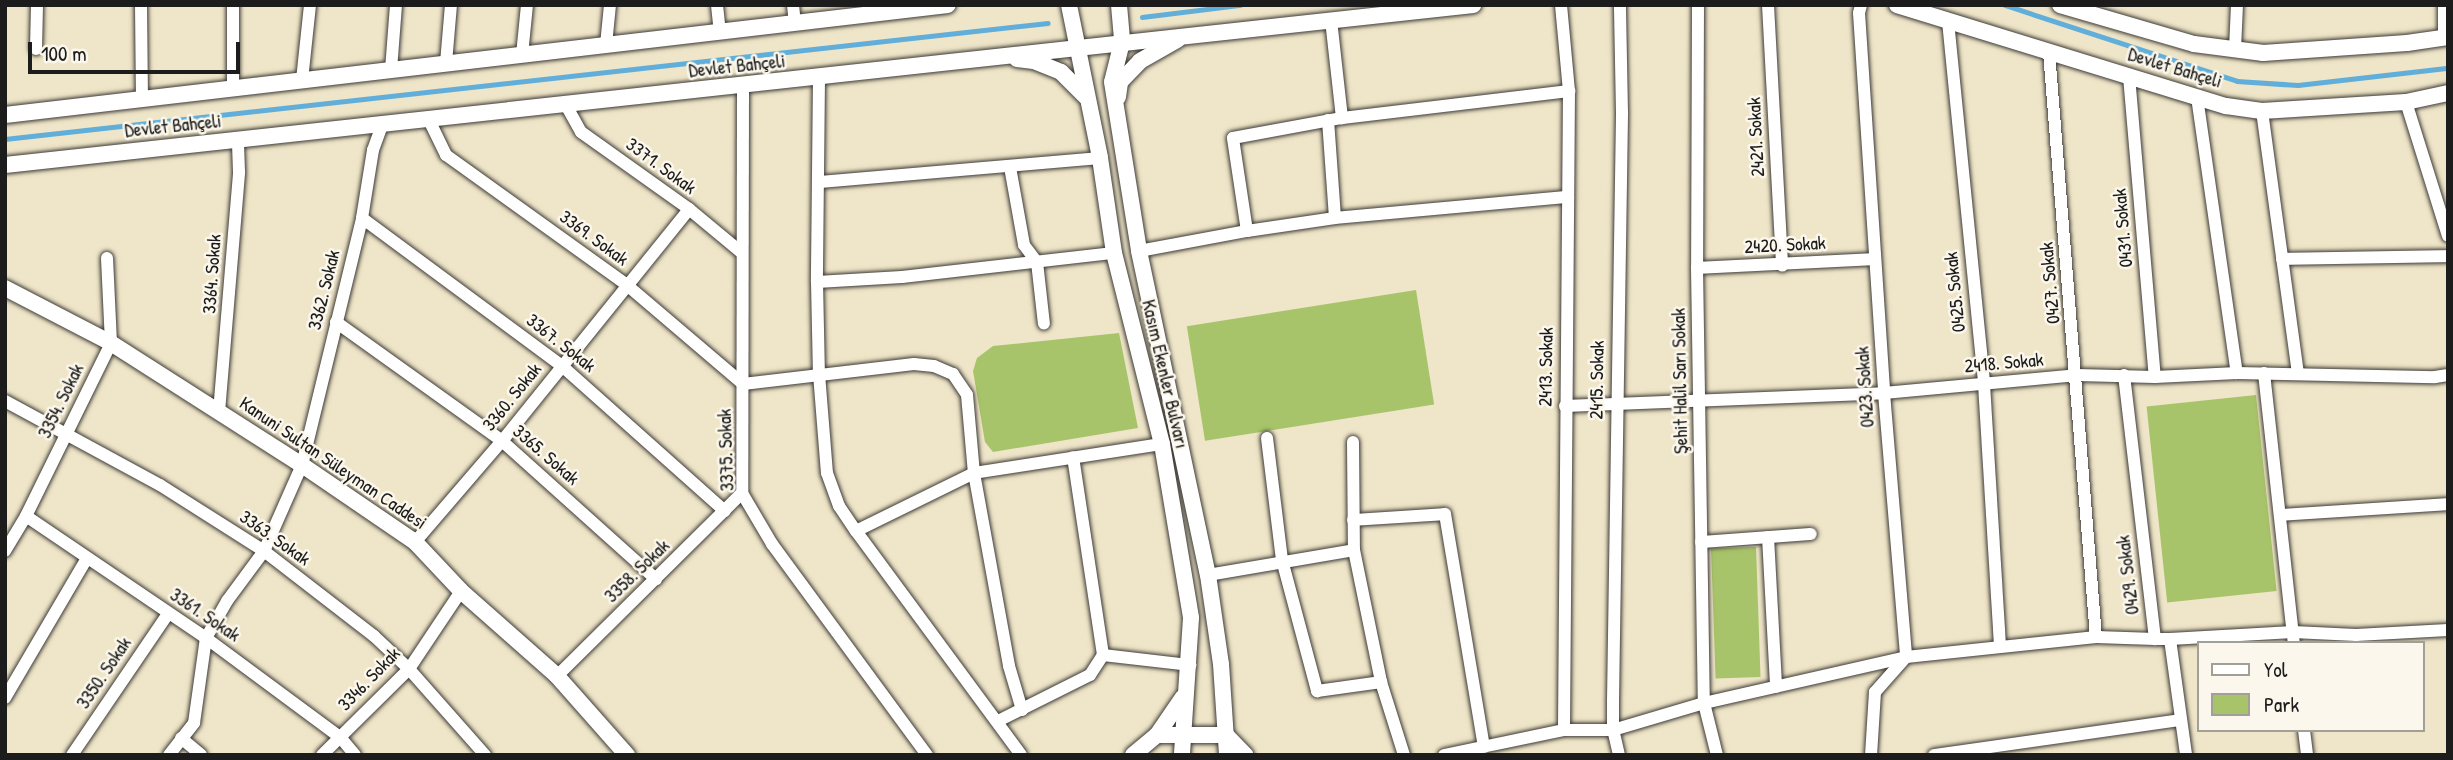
<!DOCTYPE html>
<html>
<head>
<meta charset="utf-8">
<style>
	body { margin:0 }
	#map { position:relative; width:2453px; height:760px; overflow:hidden; background:#efe5c8; font-family:"Patrick Hand",sans-serif }
	div>[style] { position:absolute }
	[style*='--x'] { left:calc(var(--x)*1px); top:calc(var(--y)*1px); width:calc(var(--w)*1px); rotate:calc(var(--a)*1deg) }
	.green>* { inset:0; background:#a8c46a; transform-origin:0 0 }
	.stream>* { height:4.5px; margin:-2.25px; padding:0 2.25px; transform-origin:2.25px; border-radius:2.25px; background:#60aed9 }
	.roads { filter:drop-shadow(0 0 2px #3c3a36) drop-shadow(0 0 2px #3c3a36) }
	.minor>* { height:12px; margin:-6px; padding:0 6px; transform-origin:6px; border-radius:6px; background:#fff }
	.tertiary>* { height:16px; margin:-8px; padding:0 8px; transform-origin:8px; border-radius:8px; background:#fff }
	span { translate:-50% -50%; white-space:nowrap; text-align:center; line-height:1.15; -webkit-text-stroke:5px #fbf7ec; paint-order:stroke }
	.street-label { font-size:19px; color:#1c1c1c }
	.frame { position:absolute; inset:0; border:7px solid #1c1c1c; pointer-events:none }
	.legend { position:absolute; left:2197px; top:641px; width:228px; height:91px; box-sizing:border-box; background:#fbf7ec; border:2px solid #a29f99; margin:0; padding:9px 12px; list-style:none; font-size:21px; color:#1c1c1c }
	.legend li { display:flex; align-items:center; gap:14px; height:35px }
	.legend b { width:35px; border:2px solid #a29f99 }
	.scale { position:absolute; left:28px; top:42px; width:212px; height:32px; box-sizing:border-box; border:4px solid #1c1c1c; border-top:0; padding-left:9px; font-size:21px; line-height:24px; white-space:nowrap; color:#1c1c1c; -webkit-text-stroke:5px #fbf7ec; paint-order:stroke }
</style>
</head>
<body>
<div id="map">
	<div class="green">
		<div style="left:1416px;top:290px;width:116px;height:232px;rotate:81deg"></div>
		<div style="clip-path:polygon(1119px 333px,1138px 428px,993px 452px,985px 442px,973px 371px,977px 358px,993px 346px)"></div>
		<div style="left:2256px;top:395px;width:197px;height:110px;rotate:84deg"></div>
		<div style="left:1756px;top:547px;width:130px;height:45px;rotate:88deg"></div>
	</div>
	<div class="stream">
		<div style="--x:2005;--y:5;--w:244;--a:18.1"></div>
		<div style="--x:2237;--y:81;--w:61;--a:3.8"></div>
		<div style="--x:2298;--y:85;--w:151;--a:-6.5"></div>
		<div style="--x:1142;--y:17;--w:99;--a:-7"></div>
		<div style="--x:5;--y:139;--w:1049;--a:-6.35"></div>
	</div>
	<div class="roads">
		<div class="minor">
			<div style="--x:141;--y:5;--w:93;--a:89.4"></div>
			<div style="--x:233;--y:5;--w:83;--a:90"></div>
			<div style="--x:717;--y:5;--w:27;--a:84"></div>
			<div style="--x:793;--y:5;--w:18;--a:84"></div>
			<div style="--x:1561;--y:5;--w:86;--a:84.7"></div>
			<div style="--x:1569;--y:91;--w:639;--a:90.45"></div>
			<div style="--x:1698;--y:5;--w:263;--a:90.2"></div>
			<div style="--x:1697;--y:268;--w:435;--a:89.1"></div>
			<div style="--x:1704;--y:703;--w:54;--a:76"></div>
			<div style="--x:1768;--y:5;--w:261;--a:86.9"></div>
			<div style="--x:1861;--y:5;--w:8;--a:104"></div>
			<div style="--x:1859;--y:13;--w:381;--a:86.2"></div>
			<div style="--x:1884;--y:393;--w:265;--a:85.2"></div>
			<div style="--x:1906;--y:657;--w:47;--a:131.5"></div>
			<div style="--x:1875;--y:692;--w:63;--a:93.6"></div>
			<div style="--x:2444;--y:5;--w:32;--a:90"></div>
			<div style="--x:1331;--y:20;--w:99;--a:83.6"></div>
			<div style="--x:1948;--y:21;--w:365;--a:84.3"></div>
			<div style="--x:1984;--y:384;--w:261;--a:86.5"></div>
			<div style="--x:606;--y:45;--w:40;--a:-84.3"></div>
			<div style="--x:36;--y:49;--w:44;--a:-88.7"></div>
			<div style="--x:2235;--y:49;--w:44;--a:-87.4"></div>
			<div style="--x:2049;--y:52;--w:587;--a:85.41"></div>
			<div style="--x:522;--y:55;--w:50;--a:-84.3"></div>
			<div style="--x:446;--y:63;--w:58;--a:-85.1"></div>
			<div style="--x:391;--y:70;--w:65;--a:-85.6"></div>
			<div style="--x:2129;--y:76;--w:302;--a:85.1"></div>
			<div style="--x:819;--y:78;--w:204;--a:90.6"></div>
			<div style="--x:817;--y:282;--w:92;--a:88.8"></div>
			<div style="--x:819;--y:374;--w:99;--a:85.4"></div>
			<div style="--x:827;--y:473;--w:35;--a:70"></div>
			<div style="--x:839;--y:506;--w:30;--a:56"></div>
			<div style="--x:856;--y:531;--w:278;--a:53.6"></div>
			<div style="--x:302;--y:80;--w:75;--a:-83.9"></div>
			<div style="--x:743;--y:87;--w:406;--a:90.1"></div>
			<div style="--x:742;--y:493;--w:59;--a:59.5"></div>
			<div style="--x:772;--y:544;--w:262;--a:53.7"></div>
			<div style="--x:2197;--y:97;--w:279;--a:81.8"></div>
			<div style="--x:2406;--y:102;--w:140;--a:72.6"></div>
			<div style="--x:566;--y:105;--w:31;--a:61"></div>
			<div style="--x:581;--y:132;--w:133;--a:35.5"></div>
			<div style="--x:689;--y:209;--w:67;--a:39.6"></div>
			<div style="--x:2262;--y:111;--w:265;--a:82.2"></div>
			<div style="--x:429;--y:120;--w:39;--a:64"></div>
			<div style="--x:446;--y:155;--w:224;--a:35.7"></div>
			<div style="--x:628;--y:286;--w:151;--a:40.4"></div>
			<div style="--x:743;--y:384;--w:172;--a:-6.7"></div>
			<div style="--x:914;--y:364;--w:20;--a:6"></div>
			<div style="--x:934;--y:366;--w:21;--a:23"></div>
			<div style="--x:953;--y:374;--w:25;--a:56"></div>
			<div style="--x:967;--y:395;--w:78;--a:84.9"></div>
			<div style="--x:974;--y:473;--w:196;--a:79.7"></div>
			<div style="--x:1009;--y:666;--w:46;--a:73.5"></div>
			<div style="--x:1328;--y:120;--w:98;--a:85.9"></div>
			<div style="--x:1010;--y:167;--w:79;--a:79.8"></div>
			<div style="--x:1024;--y:245;--w:21;--a:53"></div>
			<div style="--x:1037;--y:262;--w:62;--a:83.6"></div>
			<div style="--x:820;--y:182;--w:281;--a:-4.9"></div>
			<div style="--x:362;--y:218;--w:249;--a:36.5"></div>
			<div style="--x:562;--y:366;--w:218;--a:41.7"></div>
			<div style="--x:1247;--y:231;--w:94;--a:-98.6"></div>
			<div style="--x:1233;--y:138;--w:111;--a:-10.4"></div>
			<div style="--x:1342;--y:118;--w:229;--a:-6.8"></div>
			<div style="--x:1139;--y:251;--w:110;--a:-10.5"></div>
			<div style="--x:1247;--y:231;--w:89;--a:-8.4"></div>
			<div style="--x:1335;--y:218;--w:234;--a:-5.2"></div>
			<div style="--x:2282;--y:259;--w:166;--a:-1"></div>
			<div style="--x:1697;--y:268;--w:178;--a:-2.9"></div>
			<div style="--x:817;--y:282;--w:85;--a:-3.4"></div>
			<div style="--x:902;--y:277;--w:213;--a:-6.5"></div>
			<div style="--x:336;--y:322;--w:204;--a:35.6"></div>
			<div style="--x:502;--y:441;--w:207;--a:41.9"></div>
			<div style="--x:2264;--y:373;--w:272;--a:83.7"></div>
			<div style="--x:2124;--y:375;--w:266;--a:83.3"></div>
			<div style="--x:2155;--y:639;--w:15;--a:0"></div>
			<div style="--x:2170;--y:639;--w:117;--a:82.1"></div>
			<div style="--x:5;--y:401;--w:176;--a:28.5"></div>
			<div style="--x:160;--y:485;--w:123;--a:32.4"></div>
			<div style="--x:264;--y:551;--w:139;--a:37.7"></div>
			<div style="--x:374;--y:636;--w:48;--a:43.3"></div>
			<div style="--x:409;--y:669;--w:115;--a:48.5"></div>
			<div style="--x:1565;--y:406;--w:319;--a:-2.3"></div>
			<div style="--x:1884;--y:393;--w:194;--a:-5.3"></div>
			<div style="--x:2077;--y:375;--w:78;--a:1.5"></div>
			<div style="--x:2155;--y:377;--w:82;--a:-2.8"></div>
			<div style="--x:2237;--y:373;--w:198;--a:1.2"></div>
			<div style="--x:2435;--y:377;--w:13;--a:-9"></div>
			<div style="--x:219;--y:412;--w:241;--a:-85.2"></div>
			<div style="--x:239;--y:172;--w:33;--a:-92"></div>
			<div style="--x:1267;--y:438;--w:123;--a:83"></div>
			<div style="--x:1282;--y:560;--w:136;--a:75"></div>
			<div style="--x:1317;--y:691;--w:65;--a:-8"></div>
			<div style="--x:1353;--y:442;--w:108;--a:89.5"></div>
			<div style="--x:1354;--y:550;--w:135;--a:78.4"></div>
			<div style="--x:1381;--y:682;--w:77;--a:72.5"></div>
			<div style="--x:2280;--y:515;--w:168;--a:-3.7"></div>
			<div style="--x:26;--y:516;--w:217;--a:34.1"></div>
			<div style="--x:206;--y:638;--w:167;--a:36.5"></div>
			<div style="--x:340;--y:737;--w:23;--a:50"></div>
			<div style="--x:1353;--y:520;--w:92;--a:-3.7"></div>
			<div style="--x:1445;--y:514;--w:236;--a:80.5"></div>
			<div style="--x:856;--y:531;--w:131;--a:-26.2"></div>
			<div style="--x:974;--y:473;--w:190;--a:-8.8"></div>
			<div style="--x:1768;--y:537;--w:150;--a:86.9"></div>
			<div style="--x:415;--y:542;--w:133;--a:-49.3"></div>
			<div style="--x:502;--y:441;--w:298;--a:-51.1"></div>
			<div style="--x:1701;--y:542;--w:110;--a:-4.2"></div>
			<div style="--x:5;--y:551;--w:41;--a:-59"></div>
			<div style="--x:26;--y:516;--w:193;--a:-63.8"></div>
			<div style="--x:111;--y:343;--w:85;--a:-92.7"></div>
			<div style="--x:1208;--y:575;--w:148;--a:-9.7"></div>
			<div style="--x:2170;--y:639;--w:123;--a:-3.3"></div>
			<div style="--x:2293;--y:632;--w:63;--a:2.7"></div>
			<div style="--x:2356;--y:635;--w:92;--a:-3.1"></div>
			<div style="--x:1103;--y:655;--w:88;--a:6.6"></div>
			<div style="--x:557;--y:676;--w:260;--a:-44.7"></div>
			<div style="--x:5;--y:698;--w:162;--a:-59.6"></div>
			<div style="--x:998;--y:721;--w:103;--a:-26.6"></div>
			<div style="--x:1090;--y:675;--w:24;--a:-57"></div>
			<div style="--x:1103;--y:655;--w:200;--a:-98.6"></div>
			<div style="--x:2304;--y:730;--w:25;--a:83"></div>
			<div style="--x:181;--y:738;--w:26;--a:40"></div>
			<div style="--x:72;--y:755;--w:171;--a:-55.8"></div>
			<div style="--x:169;--y:755;--w:41;--a:-52"></div>
			<div style="--x:194;--y:723;--w:86;--a:-82"></div>
			<div style="--x:206;--y:638;--w:43;--a:-60.4"></div>
			<div style="--x:227;--y:601;--w:62;--a:-53.5"></div>
			<div style="--x:264;--y:551;--w:94;--a:-66.2"></div>
			<div style="--x:302;--y:465;--w:254;--a:-76.3"></div>
			<div style="--x:362;--y:218;--w:69;--a:-80.8"></div>
			<div style="--x:373;--y:150;--w:27;--a:-70"></div>
			<div style="--x:322;--y:755;--w:122;--a:-44.7"></div>
			<div style="--x:409;--y:669;--w:94;--a:-56.3"></div>
			<div style="--x:1444;--y:755;--w:123;--a:-11.8"></div>
			<div style="--x:1564;--y:730;--w:49;--a:0"></div>
			<div style="--x:1613;--y:730;--w:95;--a:-16.5"></div>
			<div style="--x:1704;--y:703;--w:207;--a:-12.8"></div>
			<div style="--x:1906;--y:657;--w:191;--a:-6"></div>
			<div style="--x:2096;--y:637;--w:59;--a:1.9"></div>
			<div style="--x:1619;--y:755;--w:26;--a:-103"></div>
			<div style="--x:1613;--y:730;--w:29;--a:-90"></div>
			<div style="--x:1613;--y:701;--w:588;--a:-89.12"></div>
			<div style="--x:1622;--y:113;--w:108;--a:-91.1"></div>
			<div style="--x:1934;--y:755;--w:249;--a:-8.1"></div>
		</div>
		<div class="tertiary">
			<div style="--x:1069;--y:5;--w:156;--a:78.5"></div>
			<div style="--x:1100;--y:158;--w:96;--a:81.6"></div>
			<div style="--x:1114;--y:253;--w:197;--a:75.9"></div>
			<div style="--x:1162;--y:444;--w:176;--a:80.5"></div>
			<div style="--x:1191;--y:618;--w:137;--a:93.8"></div>
			<div style="--x:1119;--y:5;--w:37;--a:85"></div>
			<div style="--x:1122;--y:42;--w:41;--a:104"></div>
			<div style="--x:1112;--y:82;--w:171;--a:80.9"></div>
			<div style="--x:1139;--y:251;--w:331;--a:78"></div>
			<div style="--x:1208;--y:575;--w:90;--a:81.7"></div>
			<div style="--x:1221;--y:664;--w:91;--a:86.2"></div>
			<div style="--x:1897;--y:5;--w:344;--a:17.1"></div>
			<div style="--x:2226;--y:106;--w:36;--a:8"></div>
			<div style="--x:2262;--y:111;--w:144;--a:-3.6"></div>
			<div style="--x:2406;--y:102;--w:43;--a:-12.1"></div>
			<div style="--x:2060;--y:5;--w:140;--a:16.2"></div>
			<div style="--x:2194;--y:44;--w:70;--a:7.4"></div>
			<div style="--x:2263;--y:53;--w:144;--a:-4"></div>
			<div style="--x:2407;--y:43;--w:41;--a:-8.3"></div>
			<div style="--x:1017;--y:59;--w:17;--a:7"></div>
			<div style="--x:1034;--y:61;--w:29;--a:22"></div>
			<div style="--x:1061;--y:72;--w:35;--a:45"></div>
			<div style="--x:1118;--y:97;--w:15;--a:-82"></div>
			<div style="--x:1120;--y:82;--w:29;--a:-46"></div>
			<div style="--x:1140;--y:61;--w:43;--a:-29.6"></div>
			<div style="--x:5;--y:115;--w:949;--a:-6.65"></div>
			<div style="--x:5;--y:165;--w:1477;--a:-6.22"></div>
			<div style="--x:5;--y:288;--w:119;--a:27.4"></div>
			<div style="--x:111;--y:343;--w:227;--a:32.6"></div>
			<div style="--x:302;--y:465;--w:137;--a:34.3"></div>
			<div style="--x:415;--y:542;--w:67;--a:46.8"></div>
			<div style="--x:461;--y:591;--w:128;--a:41.5"></div>
			<div style="--x:557;--y:676;--w:106;--a:48.5"></div>
			<div style="--x:1157;--y:735;--w:69;--a:0"></div>
			<div style="--x:1226;--y:735;--w:28;--a:46"></div>
			<div style="--x:1133;--y:755;--w:31;--a:-40"></div>
			<div style="--x:1157;--y:735;--w:46;--a:-55.6"></div>
		</div>
	</div>
	<div class="street-label">
		<span style="left:737px;top:66px;rotate:-6deg">Devlet Bahçeli</span>
		<span style="left:2175px;top:68px;rotate:17deg">Devlet Bahçeli</span>
		<span style="left:173px;top:126px;rotate:-6deg">Devlet Bahçeli</span>
		<span style="left:1756px;top:137px;rotate:-93deg">2421. Sokak</span>
		<span style="left:661px;top:166px;rotate:36deg">3371. Sokak</span>
		<span style="left:2123px;top:228px;rotate:-95deg">0431. Sokak</span>
		<span style="left:594px;top:238px;rotate:36deg">3369. Sokak</span>
		<span style="left:1785px;top:245px;rotate:-3deg">2420. Sokak</span>
		<span style="left:212px;top:274px;rotate:-86deg">3364. Sokak</span>
		<span style="left:2050px;top:283px;rotate:-95deg">0427. Sokak</span>
		<span style="left:324px;top:290px;rotate:-76deg">3362. Sokak</span>
		<span style="left:1955px;top:292px;rotate:-96deg">0425. Sokak</span>
		<span style="left:561px;top:343px;rotate:38deg">3367. Sokak</span>
		<span style="left:2004px;top:363px;rotate:-5deg">2418. Sokak</span>
		<span style="left:1546px;top:367px;rotate:-89deg">2413. Sokak</span>
		<span style="left:1165px;top:374px;rotate:77deg">Kasım Ekenler Bulvarı</span>
		<span style="left:1597px;top:380px;rotate:-89deg">2415. Sokak</span>
		<span style="left:1680px;top:381px;rotate:-91deg">Şehit Halil Sarı Sokak</span>
		<span style="left:1865px;top:387px;rotate:-94deg">0423. Sokak</span>
		<span style="left:512px;top:397px;rotate:-51deg">3360. Sokak</span>
		<span style="left:61px;top:401px;rotate:-64deg">3354. Sokak</span>
		<span style="left:726px;top:450px;rotate:-92deg">3375. Sokak</span>
		<span style="left:546px;top:455px;rotate:41deg">3365. Sokak</span>
		<span style="left:333px;top:463px;rotate:34deg">Kanuni Sultan Süleyman Caddesi</span>
		<span style="left:275px;top:538px;rotate:35deg">3363. Sokak</span>
		<span style="left:637px;top:571px;rotate:-44deg">3358. Sokak</span>
		<span style="left:2128px;top:575px;rotate:-97deg">0429. Sokak</span>
		<span style="left:205px;top:615px;rotate:34deg">3361. Sokak</span>
		<span style="left:104px;top:673px;rotate:-56deg">3350. Sokak</span>
		<span style="left:369px;top:679px;rotate:-46deg">3346. Sokak</span>
	</div>
	<div class="frame"></div>
	<ul class="legend">
	<li><b style="height:9px;background:#fff"></b>Yol</li>
	<li><b style="height:19px;background:#a8c46a"></b>Park</li>
	</ul>
	<div class="scale">100 m</div>
</div>
</body>
</html>
